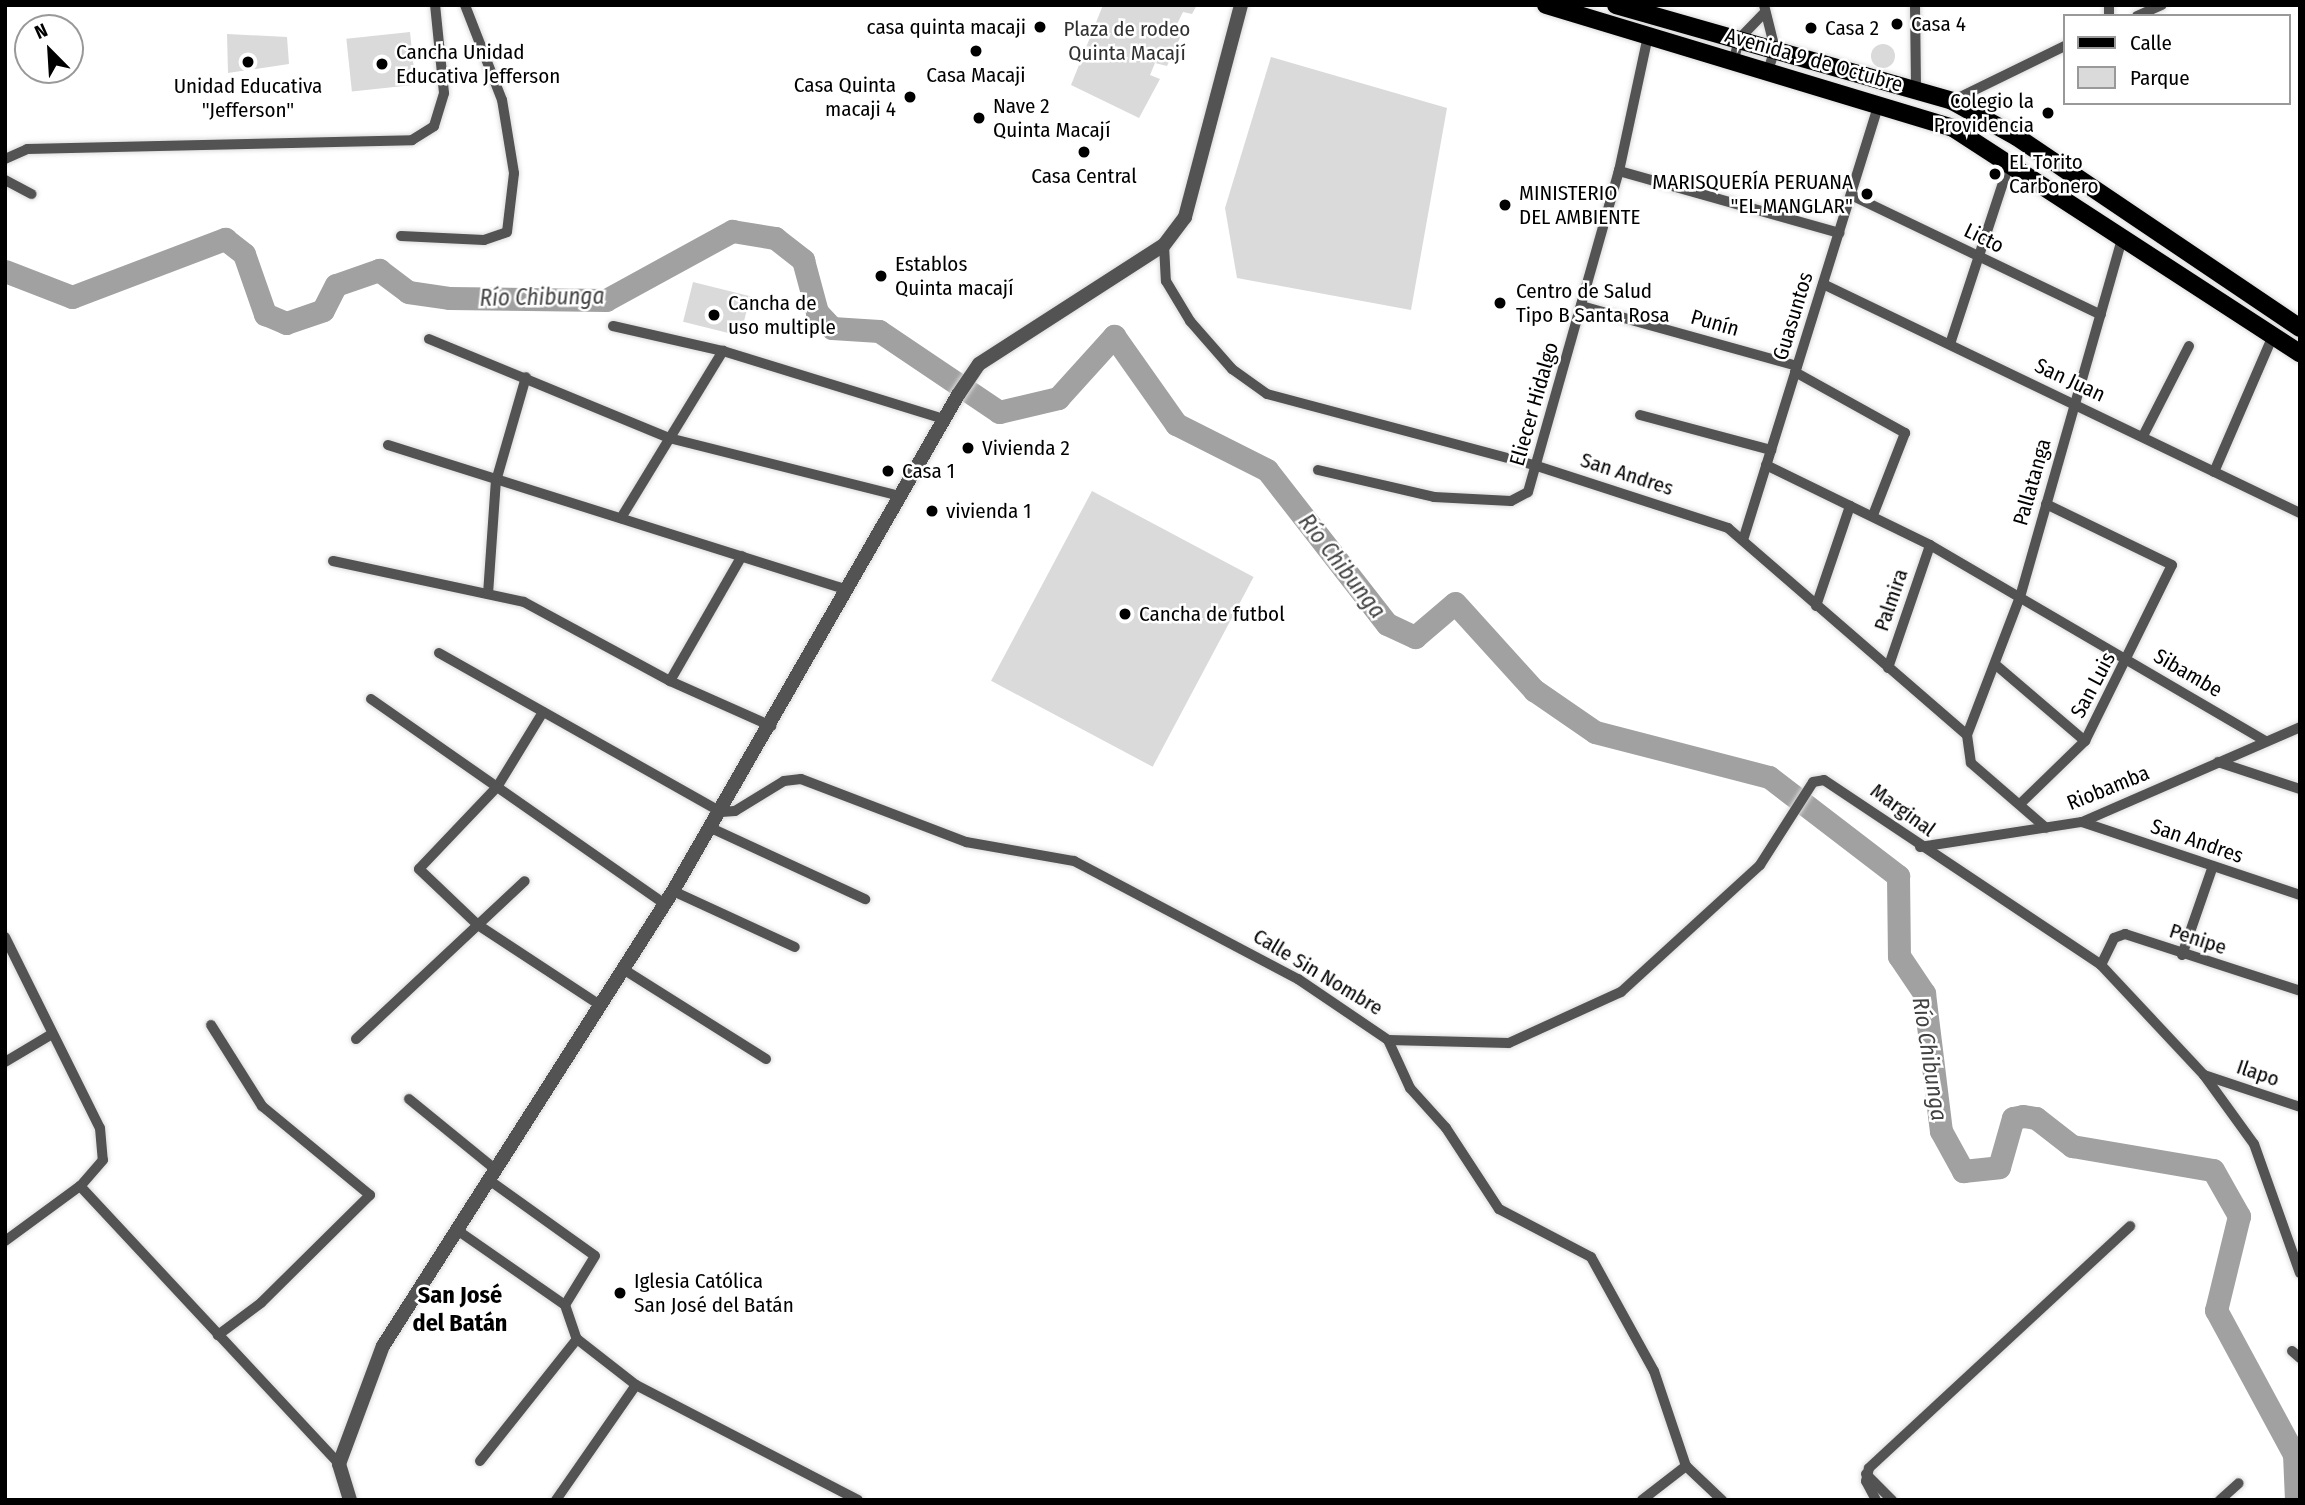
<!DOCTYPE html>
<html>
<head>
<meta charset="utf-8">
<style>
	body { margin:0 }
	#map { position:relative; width:2305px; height:1505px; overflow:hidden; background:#fff; font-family:"Fira Sans Condensed",sans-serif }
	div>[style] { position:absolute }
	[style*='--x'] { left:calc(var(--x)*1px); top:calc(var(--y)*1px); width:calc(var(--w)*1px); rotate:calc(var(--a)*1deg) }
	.green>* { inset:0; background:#dadada; transform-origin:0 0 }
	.round { border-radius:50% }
	.river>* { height:23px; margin:-11.5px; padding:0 11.5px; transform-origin:11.5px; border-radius:11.5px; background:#a1a1a1 }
	.roads { filter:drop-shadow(0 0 2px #dbdbdb) drop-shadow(0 0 2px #dbdbdb) }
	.minor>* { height:10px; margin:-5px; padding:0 5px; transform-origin:5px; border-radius:5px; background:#535353 }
	.tertiary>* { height:14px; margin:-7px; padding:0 7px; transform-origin:7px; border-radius:7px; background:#535353 }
	.primary>* { height:18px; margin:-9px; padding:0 9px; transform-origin:9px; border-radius:9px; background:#000 }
	.dots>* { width:19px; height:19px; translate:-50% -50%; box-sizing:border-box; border:4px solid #fff; border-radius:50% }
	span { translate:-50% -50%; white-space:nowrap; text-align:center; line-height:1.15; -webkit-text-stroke:5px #fff; paint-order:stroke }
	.poi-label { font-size:21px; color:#000 }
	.left { translate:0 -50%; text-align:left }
	.right { translate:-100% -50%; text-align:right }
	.park-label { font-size:21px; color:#313131 }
	.street-label { font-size:21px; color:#000 }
	.water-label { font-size:23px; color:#424242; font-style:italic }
	.quarter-label { font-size:24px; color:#000; font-weight:700 }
	.frame { position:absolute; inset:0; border:7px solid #000; pointer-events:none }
	.legend { position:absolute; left:2063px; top:14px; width:228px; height:91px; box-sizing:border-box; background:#fff; border:2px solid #999; margin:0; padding:9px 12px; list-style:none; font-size:21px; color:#000 }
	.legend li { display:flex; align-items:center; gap:14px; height:35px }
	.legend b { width:35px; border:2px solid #999 }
	.north { position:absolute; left:14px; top:14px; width:70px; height:70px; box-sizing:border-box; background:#fff; border:2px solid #999; border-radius:50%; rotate:336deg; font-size:19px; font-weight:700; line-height:28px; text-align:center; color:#000 }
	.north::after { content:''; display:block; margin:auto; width:24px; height:32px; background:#000; clip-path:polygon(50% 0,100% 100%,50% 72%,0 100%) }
</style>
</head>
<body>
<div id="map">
	<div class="green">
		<div style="clip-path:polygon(1103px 5px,1197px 5px,1192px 14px,1183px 12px,1176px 26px,1184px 29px,1167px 66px,1155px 63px,1150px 75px,1160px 79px,1139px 118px,1071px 85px)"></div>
		<div style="left:410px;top:32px;width:53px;height:64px;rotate:84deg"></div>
		<div style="clip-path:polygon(227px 34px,287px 37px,289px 64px,228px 73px)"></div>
		<div class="round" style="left:1871px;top:44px;width:24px;height:24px"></div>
		<div style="clip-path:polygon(1271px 57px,1447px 108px,1411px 310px,1237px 278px,1225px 208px)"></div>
		<div style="left:693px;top:282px;width:59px;height:41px;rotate:14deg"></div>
		<div style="left:1092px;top:491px;width:183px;height:215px;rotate:28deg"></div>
	</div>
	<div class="river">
		<div style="--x:5;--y:271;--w:72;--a:21.2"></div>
		<div style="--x:72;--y:297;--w:164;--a:-20.8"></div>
		<div style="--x:225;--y:239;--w:24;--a:38"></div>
		<div style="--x:244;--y:254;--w:64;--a:70.7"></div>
		<div style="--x:265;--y:314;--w:23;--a:23"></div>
		<div style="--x:286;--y:323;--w:39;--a:-19"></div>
		<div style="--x:323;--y:310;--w:28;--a:-63"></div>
		<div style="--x:336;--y:285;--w:46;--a:-19.2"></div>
		<div style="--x:379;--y:270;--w:36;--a:37"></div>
		<div style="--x:408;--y:292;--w:41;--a:8.3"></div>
		<div style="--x:449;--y:298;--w:157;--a:0.7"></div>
		<div style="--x:606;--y:300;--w:144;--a:-28.7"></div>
		<div style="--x:732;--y:231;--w:44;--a:9.2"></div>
		<div style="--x:775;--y:238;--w:36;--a:38"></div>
		<div style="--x:803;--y:260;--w:54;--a:74.9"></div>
		<div style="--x:817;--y:312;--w:22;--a:47"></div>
		<div style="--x:832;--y:328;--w:47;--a:3.7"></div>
		<div style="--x:879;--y:331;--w:145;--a:34"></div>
		<div style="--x:999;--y:412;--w:61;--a:-13.3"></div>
		<div style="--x:1058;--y:398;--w:84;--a:-47.9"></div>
		<div style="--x:1114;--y:336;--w:108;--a:54.8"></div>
		<div style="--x:1176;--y:424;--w:102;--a:26.8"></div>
		<div style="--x:1267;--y:470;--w:195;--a:52.1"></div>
		<div style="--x:1387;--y:624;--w:31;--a:25"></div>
		<div style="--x:1415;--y:637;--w:52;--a:-40.4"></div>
		<div style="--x:1455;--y:603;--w:118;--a:47.8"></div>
		<div style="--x:1534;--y:690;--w:74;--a:34.5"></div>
		<div style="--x:1595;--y:732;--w:180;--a:14.5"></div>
		<div style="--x:1769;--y:777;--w:163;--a:37.5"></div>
		<div style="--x:1898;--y:876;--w:80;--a:89.3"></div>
		<div style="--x:1899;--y:956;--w:45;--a:56"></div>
		<div style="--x:1924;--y:993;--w:139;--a:83"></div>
		<div style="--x:1941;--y:1131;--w:46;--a:61.2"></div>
		<div style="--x:1963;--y:1171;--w:36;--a:-6"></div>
		<div style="--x:1999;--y:1167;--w:51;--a:-74.1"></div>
		<div style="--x:2013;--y:1118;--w:10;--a:-11"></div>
		<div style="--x:2023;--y:1116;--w:13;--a:9"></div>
		<div style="--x:2036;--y:1118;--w:46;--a:37.9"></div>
		<div style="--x:2072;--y:1146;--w:143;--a:9.7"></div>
		<div style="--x:2213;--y:1170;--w:53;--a:60.5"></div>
		<div style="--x:2239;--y:1216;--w:97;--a:103.7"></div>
		<div style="--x:2216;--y:1310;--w:164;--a:61.6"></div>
		<div style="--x:2294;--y:1454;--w:46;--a:87.5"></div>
	</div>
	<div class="roads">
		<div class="minor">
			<div style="--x:1764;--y:5;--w:45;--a:76"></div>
			<div style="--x:1775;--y:49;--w:22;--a:108"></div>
			<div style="--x:1915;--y:5;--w:85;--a:89.3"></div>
			<div style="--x:2109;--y:5;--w:11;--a:90"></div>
			<div style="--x:2137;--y:16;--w:27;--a:-24"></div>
			<div style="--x:1734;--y:60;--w:22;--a:-77"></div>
			<div style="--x:1739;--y:39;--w:37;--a:-46"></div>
			<div style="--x:1952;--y:101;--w:126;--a:-26"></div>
			<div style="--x:5;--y:159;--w:24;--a:-24"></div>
			<div style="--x:27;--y:149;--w:385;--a:-1.3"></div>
			<div style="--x:412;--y:140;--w:26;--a:-32"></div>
			<div style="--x:434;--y:126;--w:34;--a:-73"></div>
			<div style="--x:444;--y:93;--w:88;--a:-95.8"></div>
			<div style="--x:1619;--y:171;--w:229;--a:15.7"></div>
			<div style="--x:5;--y:180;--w:30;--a:28"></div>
			<div style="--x:1851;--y:195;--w:277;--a:25.6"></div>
			<div style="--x:401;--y:236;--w:83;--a:2.8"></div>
			<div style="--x:484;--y:240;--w:24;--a:-19"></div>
			<div style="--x:507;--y:232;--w:59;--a:-83.2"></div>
			<div style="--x:514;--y:173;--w:74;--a:-99.3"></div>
			<div style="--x:502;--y:100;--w:102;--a:-111.3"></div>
			<div style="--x:1164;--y:245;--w:36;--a:87"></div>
			<div style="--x:1166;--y:281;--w:47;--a:59"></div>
			<div style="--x:1190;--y:321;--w:64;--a:48.8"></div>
			<div style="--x:1232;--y:369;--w:43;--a:35.5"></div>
			<div style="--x:1267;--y:394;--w:279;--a:14.9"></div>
			<div style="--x:1537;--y:466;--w:201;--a:18"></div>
			<div style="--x:1728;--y:528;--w:316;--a:40.9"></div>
			<div style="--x:1967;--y:735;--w:28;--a:82"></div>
			<div style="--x:1971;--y:763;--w:99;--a:40.9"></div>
			<div style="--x:1823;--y:284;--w:529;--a:25.64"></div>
			<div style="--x:1581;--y:306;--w:224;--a:15.5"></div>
			<div style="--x:613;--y:326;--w:113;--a:12.8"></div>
			<div style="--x:723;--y:351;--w:231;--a:17.1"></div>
			<div style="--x:429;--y:339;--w:260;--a:22.4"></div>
			<div style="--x:669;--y:438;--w:234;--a:14.1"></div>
			<div style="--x:1950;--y:344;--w:193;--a:-71.8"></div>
			<div style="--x:1795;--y:372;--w:126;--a:29"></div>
			<div style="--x:1905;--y:433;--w:88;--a:111.3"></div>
			<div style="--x:1640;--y:415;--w:136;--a:15"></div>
			<div style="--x:2143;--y:436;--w:101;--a:-62.9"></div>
			<div style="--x:388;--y:445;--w:482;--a:17.5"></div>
			<div style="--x:1766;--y:465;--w:182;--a:26"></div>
			<div style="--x:1930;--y:545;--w:387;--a:30.3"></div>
			<div style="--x:1318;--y:470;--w:119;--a:13.1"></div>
			<div style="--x:1434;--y:497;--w:77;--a:3"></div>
			<div style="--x:1511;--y:501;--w:19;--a:-28"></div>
			<div style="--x:1528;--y:492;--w:334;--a:-74.2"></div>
			<div style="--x:1619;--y:171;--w:138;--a:-77.9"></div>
			<div style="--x:2214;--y:472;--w:146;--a:-66.6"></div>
			<div style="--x:621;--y:518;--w:196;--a:-58.6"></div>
			<div style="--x:1743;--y:540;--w:458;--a:-72.7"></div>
			<div style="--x:333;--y:561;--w:195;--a:12.1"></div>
			<div style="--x:524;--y:602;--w:166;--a:28.4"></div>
			<div style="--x:670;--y:681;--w:111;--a:24"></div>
			<div style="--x:488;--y:594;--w:113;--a:-86"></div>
			<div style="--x:496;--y:481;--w:108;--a:-73.9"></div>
			<div style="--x:1816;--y:606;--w:106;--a:-71.2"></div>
			<div style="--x:439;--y:653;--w:324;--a:29.4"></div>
			<div style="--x:721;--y:812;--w:14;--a:-4"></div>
			<div style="--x:735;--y:811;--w:57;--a:-31.5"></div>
			<div style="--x:784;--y:781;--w:17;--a:-7"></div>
			<div style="--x:801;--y:779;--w:177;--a:20.9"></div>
			<div style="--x:966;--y:842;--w:110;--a:10"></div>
			<div style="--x:1074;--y:861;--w:253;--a:27.8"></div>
			<div style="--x:1298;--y:979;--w:109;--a:34.1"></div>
			<div style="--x:1388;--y:1040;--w:53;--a:65.4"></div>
			<div style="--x:1410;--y:1088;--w:54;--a:48"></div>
			<div style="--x:1446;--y:1128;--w:97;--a:56.8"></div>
			<div style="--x:1499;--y:1209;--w:104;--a:27.6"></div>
			<div style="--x:1591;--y:1257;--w:130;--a:61.1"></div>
			<div style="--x:1654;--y:1371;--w:100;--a:71.4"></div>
			<div style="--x:1686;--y:1466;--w:50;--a:43.4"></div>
			<div style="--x:1996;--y:665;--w:117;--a:40.5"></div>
			<div style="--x:1888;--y:668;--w:130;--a:-71.1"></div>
			<div style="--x:670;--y:681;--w:144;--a:-60.1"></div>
			<div style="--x:371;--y:699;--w:358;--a:34.9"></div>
			<div style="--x:543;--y:712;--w:88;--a:121.5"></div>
			<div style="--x:497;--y:787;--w:113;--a:133.6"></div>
			<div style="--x:419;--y:869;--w:81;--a:43.5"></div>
			<div style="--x:478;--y:925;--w:146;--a:33.3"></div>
			<div style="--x:1967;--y:735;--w:148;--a:-69"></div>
			<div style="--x:2020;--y:597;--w:375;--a:-74.1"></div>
			<div style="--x:2218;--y:762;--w:86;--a:18.2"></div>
			<div style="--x:2020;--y:804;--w:91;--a:-44.1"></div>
			<div style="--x:2085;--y:741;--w:196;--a:-63.7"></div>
			<div style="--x:2172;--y:565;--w:140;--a:-154.2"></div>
			<div style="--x:2082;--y:822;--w:230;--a:18.5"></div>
			<div style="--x:711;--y:828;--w:170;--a:24.8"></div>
			<div style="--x:1920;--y:847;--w:164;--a:-8.8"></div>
			<div style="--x:2082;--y:822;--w:238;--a:-23.5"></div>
			<div style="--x:673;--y:891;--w:134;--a:24.7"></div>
			<div style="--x:5;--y:937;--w:213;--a:63.6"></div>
			<div style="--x:100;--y:1128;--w:32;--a:85"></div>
			<div style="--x:103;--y:1160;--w:35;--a:131"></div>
			<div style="--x:80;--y:1186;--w:93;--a:143.7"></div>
			<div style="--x:2182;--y:955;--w:94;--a:-70.8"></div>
			<div style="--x:2101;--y:965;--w:30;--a:-64"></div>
			<div style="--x:2114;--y:938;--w:12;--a:-20"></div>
			<div style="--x:2125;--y:934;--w:184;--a:18"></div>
			<div style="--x:623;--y:969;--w:169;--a:32.2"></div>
			<div style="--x:211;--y:1025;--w:96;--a:57.8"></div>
			<div style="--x:262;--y:1106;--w:140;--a:39.5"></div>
			<div style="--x:370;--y:1195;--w:153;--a:135.3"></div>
			<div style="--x:261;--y:1303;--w:54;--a:143.3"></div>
			<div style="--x:356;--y:1039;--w:231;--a:-43.1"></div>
			<div style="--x:1388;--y:1040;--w:121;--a:1.4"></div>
			<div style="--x:1509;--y:1043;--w:123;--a:-24.5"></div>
			<div style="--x:1621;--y:992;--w:188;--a:-42.4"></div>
			<div style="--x:1760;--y:865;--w:98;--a:-57.4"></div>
			<div style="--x:1813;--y:782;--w:11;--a:-10"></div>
			<div style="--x:1824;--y:780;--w:333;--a:33.7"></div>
			<div style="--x:2101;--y:965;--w:151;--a:46.9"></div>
			<div style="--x:2204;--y:1075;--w:85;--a:54.1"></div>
			<div style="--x:2254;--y:1144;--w:137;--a:70.4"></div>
			<div style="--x:5;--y:1062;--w:55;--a:-30.8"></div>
			<div style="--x:2204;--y:1075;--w:101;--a:18.4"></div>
			<div style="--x:409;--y:1099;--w:112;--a:39.2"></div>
			<div style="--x:489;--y:1180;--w:130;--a:35.6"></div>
			<div style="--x:595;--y:1256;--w:57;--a:121.5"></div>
			<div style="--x:80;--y:1186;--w:380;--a:47"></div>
			<div style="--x:457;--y:1230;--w:131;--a:34.8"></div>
			<div style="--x:565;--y:1305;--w:36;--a:71"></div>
			<div style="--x:577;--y:1339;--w:75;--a:37.9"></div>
			<div style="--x:636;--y:1385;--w:250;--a:27.4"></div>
			<div style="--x:2292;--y:1351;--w:11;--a:41"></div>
			<div style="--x:480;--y:1461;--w:156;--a:-51.5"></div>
			<div style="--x:1866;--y:1474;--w:37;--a:45"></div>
			<div style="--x:556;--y:1500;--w:140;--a:-55.2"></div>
			<div style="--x:1642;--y:1500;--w:56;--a:-37.7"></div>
			<div style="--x:1876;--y:1500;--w:21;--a:-118"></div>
			<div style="--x:1866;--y:1481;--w:13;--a:-77"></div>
			<div style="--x:1869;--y:1468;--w:356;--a:-42.8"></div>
			<div style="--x:2220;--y:1500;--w:25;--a:-42"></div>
		</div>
		<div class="tertiary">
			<div style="--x:350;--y:1500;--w:38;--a:-107"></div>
			<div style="--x:339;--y:1464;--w:126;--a:-69.6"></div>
			<div style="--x:383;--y:1346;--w:540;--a:-57.49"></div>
			<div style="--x:673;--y:891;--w:572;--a:-60.12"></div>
			<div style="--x:958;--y:395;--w:37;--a:-56"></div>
			<div style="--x:979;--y:364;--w:220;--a:-32.8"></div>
			<div style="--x:1164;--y:245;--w:35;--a:-53"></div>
			<div style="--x:1185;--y:217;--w:219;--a:-75.2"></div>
		</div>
		<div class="primary">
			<div style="--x:1546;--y:5;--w:425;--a:16.8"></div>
			<div style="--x:1953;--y:128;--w:414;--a:33"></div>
			<div style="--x:1616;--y:5;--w:349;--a:15.9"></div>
			<div style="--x:1952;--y:101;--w:74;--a:29"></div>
			<div style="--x:2017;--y:137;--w:341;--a:34"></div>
		</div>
	</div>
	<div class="dots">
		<div style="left:1897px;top:24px;background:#000"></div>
		<div style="left:1040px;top:27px;background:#000"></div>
		<div style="left:1811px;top:28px;background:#000"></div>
		<div style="left:976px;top:51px;background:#000"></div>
		<div style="left:248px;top:62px;background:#000"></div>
		<div style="left:382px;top:64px;background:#000"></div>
		<div style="left:910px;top:97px;background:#000"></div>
		<div style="left:2048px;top:113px;background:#000"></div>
		<div style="left:979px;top:118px;background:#000"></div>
		<div style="left:1084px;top:152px;background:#000"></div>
		<div style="left:1995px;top:174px;background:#000"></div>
		<div style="left:1867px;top:194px;background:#000"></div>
		<div style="left:1505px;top:205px;background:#000"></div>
		<div style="left:881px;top:276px;background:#000"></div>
		<div style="left:1500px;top:303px;background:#000"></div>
		<div style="left:714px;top:315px;background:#000"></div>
		<div style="left:968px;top:448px;background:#000"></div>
		<div style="left:888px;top:471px;background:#000"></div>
		<div style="left:932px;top:511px;background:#000"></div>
		<div style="left:1125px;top:614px;background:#000"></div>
		<div style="left:620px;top:1293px;background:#000"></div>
	</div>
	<div class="poi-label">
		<span class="left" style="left:1911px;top:24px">Casa 4</span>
		<span class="right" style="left:1026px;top:27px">casa quinta macaji</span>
		<span class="left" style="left:1825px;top:28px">Casa 2</span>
		<span class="left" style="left:396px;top:64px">Cancha Unidad<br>Educativa Jefferson</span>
		<span style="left:976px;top:75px">Casa Macaji</span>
		<span class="right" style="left:896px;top:97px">Casa Quinta<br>macaji 4</span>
		<span style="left:248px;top:98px">Unidad Educativa<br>"Jefferson"</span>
		<span class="right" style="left:2034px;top:113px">Colegio la<br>Providencia</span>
		<span class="left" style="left:993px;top:118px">Nave 2<br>Quinta Macají</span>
		<span class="left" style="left:2009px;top:174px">EL Torito<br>Carbonero</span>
		<span style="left:1084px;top:176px">Casa Central</span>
		<span class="right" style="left:1853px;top:194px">MARISQUERÍA PERUANA<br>"EL MANGLAR"</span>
		<span class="left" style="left:1519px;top:205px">MINISTERIO<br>DEL AMBIENTE</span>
		<span class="left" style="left:895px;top:276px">Establos<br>Quinta macají</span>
		<span class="left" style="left:1516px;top:303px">Centro de Salud<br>Tipo B Santa Rosa</span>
		<span class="left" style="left:728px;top:315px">Cancha de<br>uso multiple</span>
		<span class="left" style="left:982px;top:448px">Vivienda 2</span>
		<span class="left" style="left:902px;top:471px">Casa 1</span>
		<span class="left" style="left:946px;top:511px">vivienda 1</span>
		<span class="left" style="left:1139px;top:614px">Cancha de futbol</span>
		<span class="left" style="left:634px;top:1293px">Iglesia Católica<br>San José del Batán</span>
	</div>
	<div class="park-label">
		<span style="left:1127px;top:41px">Plaza de rodeo<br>Quinta Macají</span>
	</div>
	<div class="street-label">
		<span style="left:1814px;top:60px;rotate:16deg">Avenida 9 de Octubre</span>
		<span style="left:1984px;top:238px;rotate:26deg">Licto</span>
		<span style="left:1793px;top:316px;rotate:-73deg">Guasuntos</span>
		<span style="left:1715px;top:323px;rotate:16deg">Punín</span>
		<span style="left:2070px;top:380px;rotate:25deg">San Juan</span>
		<span style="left:1534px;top:404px;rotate:-74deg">Eliecer Hidalgo</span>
		<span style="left:1627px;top:474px;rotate:18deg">San Andres</span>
		<span style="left:2032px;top:482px;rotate:-74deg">Pallatanga</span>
		<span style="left:1891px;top:600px;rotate:-71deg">Palmira</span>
		<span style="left:2188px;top:673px;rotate:30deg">Sibambe</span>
		<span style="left:2093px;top:685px;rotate:-62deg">San Luis</span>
		<span style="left:2108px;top:788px;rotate:-22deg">Riobamba</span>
		<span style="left:1903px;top:810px;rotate:36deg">Marginal</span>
		<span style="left:2197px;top:841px;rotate:19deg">San Andres</span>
		<span style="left:2198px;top:939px;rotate:18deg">Penipe</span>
		<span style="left:1318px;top:972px;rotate:31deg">Calle Sin Nombre</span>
		<span style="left:2258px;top:1073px;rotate:19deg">Ilapo</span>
	</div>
	<div class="water-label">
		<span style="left:542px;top:297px;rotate:-1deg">Río Chibunga</span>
		<span style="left:1342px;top:566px;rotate:52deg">Río Chibunga</span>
		<span style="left:1930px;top:1059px;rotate:81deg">Río Chibunga</span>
	</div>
	<div class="quarter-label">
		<span style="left:460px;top:1310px">San José<br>del Batán</span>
	</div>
	<div class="frame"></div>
	<ul class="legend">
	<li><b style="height:9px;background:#000"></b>Calle</li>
	<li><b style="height:19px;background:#dadada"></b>Parque</li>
	</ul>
	<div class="north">N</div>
</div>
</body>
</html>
